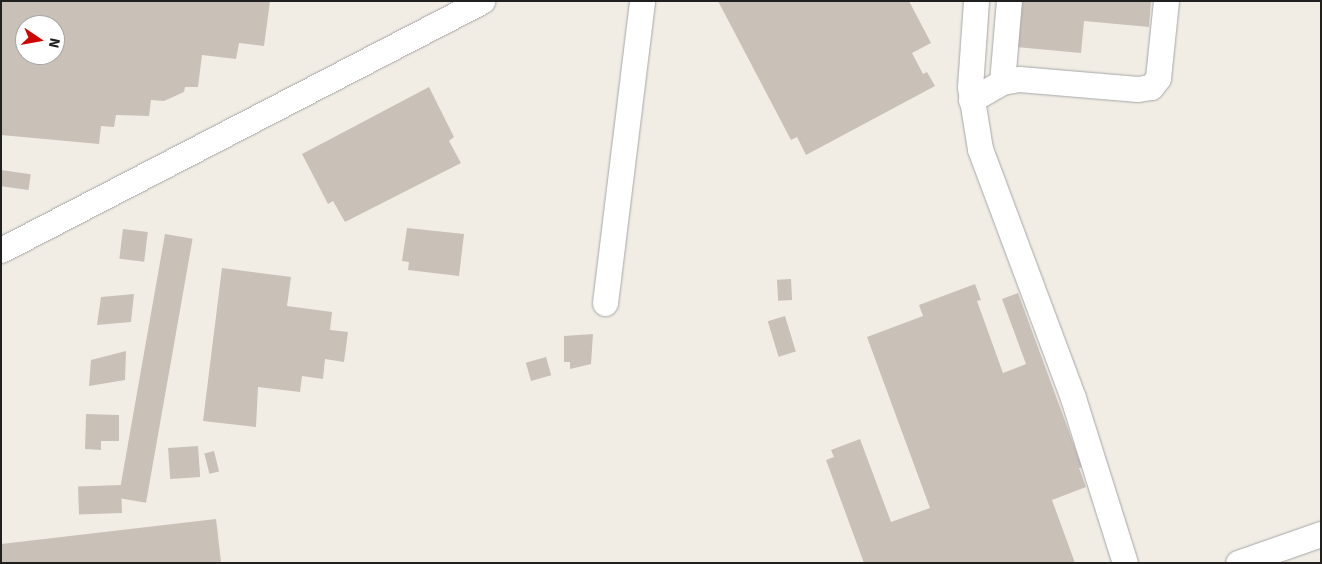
<!DOCTYPE html>
<html>
<head>
<meta charset="utf-8">
<style>
	body { margin:0 }
	#map { position:relative; width:1322px; height:564px; overflow:hidden; background:#f1ede5; font-family:Signika,sans-serif }
	div>[style] { position:absolute }
	[style*='--x'] { left:calc(var(--x)*1px); top:calc(var(--y)*1px); width:calc(var(--w)*1px); rotate:calc(var(--a)*1deg) }
	.building>* { inset:0; background:#c9c0b8; transform-origin:0 0 }
	.roads { filter:drop-shadow(0 0 1px #a7a7a7) drop-shadow(0 0 1px #a7a7a7) }
	.minor>* { height:25px; margin:-12.5px; padding:0 12.5px; transform-origin:12.5px; border-radius:12.5px; background:#fff }
	span { translate:-50% -50%; white-space:nowrap; text-align:center; line-height:1.15; -webkit-text-stroke:4.5px #fff; paint-order:stroke }
	.frame { position:absolute; inset:0; border:2px solid #202020; pointer-events:none }
	.north { position:absolute; left:15px; top:15px; width:50px; height:50px; box-sizing:border-box; background:#fff; border:1px solid #a6a6a6; border-radius:50%; rotate:102deg; font-size:14px; font-weight:700; line-height:20px; text-align:center; color:#202020 }
	.north::after { content:''; display:block; margin:auto; width:18px; height:22px; background:#cf0600; clip-path:polygon(50% 0,100% 100%,50% 72%,0 100%) }
</style>
</head>
<body>
<div id="map">
	<div class="building">
		<div style="clip-path:polygon(evenodd,1px 1px,270px 1px,264px 46px,239px 43px,236px 59px,202px 55px,198px 87px,185px 87px,184px 92px,164px 101px,151px 100px,149px 116px,116px 115px,114px 127px,101px 126px,99px 144px,1px 135px,1px 1px,25px 25px,55px 25px,55px 55px,25px 55px,25px 25px)"></div>
		<div style="clip-path:polygon(718px 1px,909px 1px,931px 43px,912px 53px,923px 74px,927px 72px,935px 86px,806px 155px,797px 137px,791px 140px)"></div>
		<div style="clip-path:polygon(1019px 1px,1151px 1px,1149px 27px,1084px 21px,1081px 53px,1015px 47px)"></div>
		<div style="clip-path:polygon(429px 87px,454px 137px,449px 141px,461px 163px,345px 222px,333px 201px,328px 204px,302px 154px)"></div>
		<div style="left:1px;top:170px;width:30px;height:16px;rotate:8deg"></div>
		<div style="clip-path:polygon(407px 228px,464px 234px,459px 276px,408px 270px,409px 262px,402px 261px)"></div>
		<div style="left:123px;top:229px;width:25px;height:30px;rotate:7deg"></div>
		<div style="left:165px;top:234px;width:28px;height:268px;rotate:10deg"></div>
		<div style="clip-path:polygon(222px 268px,291px 277px,287px 306px,332px 312px,330px 330px,348px 332px,344px 362px,325px 359px,323px 379px,302px 376px,300px 392px,258px 387px,256px 427px,203px 421px)"></div>
		<div style="left:791px;top:279px;width:21px;height:14px;rotate:87deg"></div>
		<div style="clip-path:polygon(975px 284px,981px 300px,977px 301px,1003px 373px,1026px 364px,1002px 299px,1018px 293px,1082px 467px,1079px 468px,1086px 487px,1052px 500px,1075px 563px,864px 563px,826px 460px,834px 457px,831px 450px,860px 439px,891px 522px,930px 508px,867px 337px,923px 316px,919px 305px)"></div>
		<div style="clip-path:polygon(134px 294px,131px 322px,97px 325px,101px 297px)"></div>
		<div style="left:785px;top:316px;width:37px;height:18px;rotate:73deg"></div>
		<div style="clip-path:polygon(593px 334px,591px 364px,570px 369px,570px 362px,564px 362px,564px 336px)"></div>
		<div style="clip-path:polygon(126px 351px,125px 380px,89px 386px,91px 360px)"></div>
		<div style="left:546px;top:357px;width:19px;height:21px;rotate:74deg"></div>
		<div style="clip-path:polygon(86px 414px,119px 415px,119px 441px,101px 441px,101px 450px,85px 449px)"></div>
		<div style="left:198px;top:446px;width:31px;height:30px;rotate:86deg"></div>
		<div style="left:214px;top:451px;width:21px;height:10px;rotate:76deg"></div>
		<div style="left:121px;top:485px;width:28px;height:43px;rotate:88deg"></div>
		<div style="clip-path:polygon(216px 519px,221px 562px,1px 563px,1px 544px)"></div>
	</div>
	<div class="roads">
		<div class="minor">
			<div style="--x:976;--y:1;--w:86;--a:94"></div>
			<div style="--x:970;--y:87;--w:63;--a:80.8"></div>
			<div style="--x:980;--y:149;--w:266;--a:69.5"></div>
			<div style="--x:1073;--y:398;--w:173;--a:72.5"></div>
			<div style="--x:1002;--y:82;--w:81;--a:-85.1"></div>
			<div style="--x:971;--y:100;--w:36;--a:-30"></div>
			<div style="--x:1002;--y:82;--w:17;--a:-10"></div>
			<div style="--x:1019;--y:79;--w:119;--a:4.8"></div>
			<div style="--x:1138;--y:89;--w:13;--a:-9"></div>
			<div style="--x:1151;--y:87;--w:11;--a:-52"></div>
			<div style="--x:1158;--y:78;--w:77;--a:-84.1"></div>
			<div style="--x:1;--y:250;--w:542;--a:-27.37"></div>
			<div style="--x:605;--y:303;--w:304;--a:-83"></div>
			<div style="--x:1238;--y:563;--w:88;--a:-19.3"></div>
		</div>
	</div>
	<div class="frame"></div>
	<div class="north">N</div>
</div>
</body>
</html>
